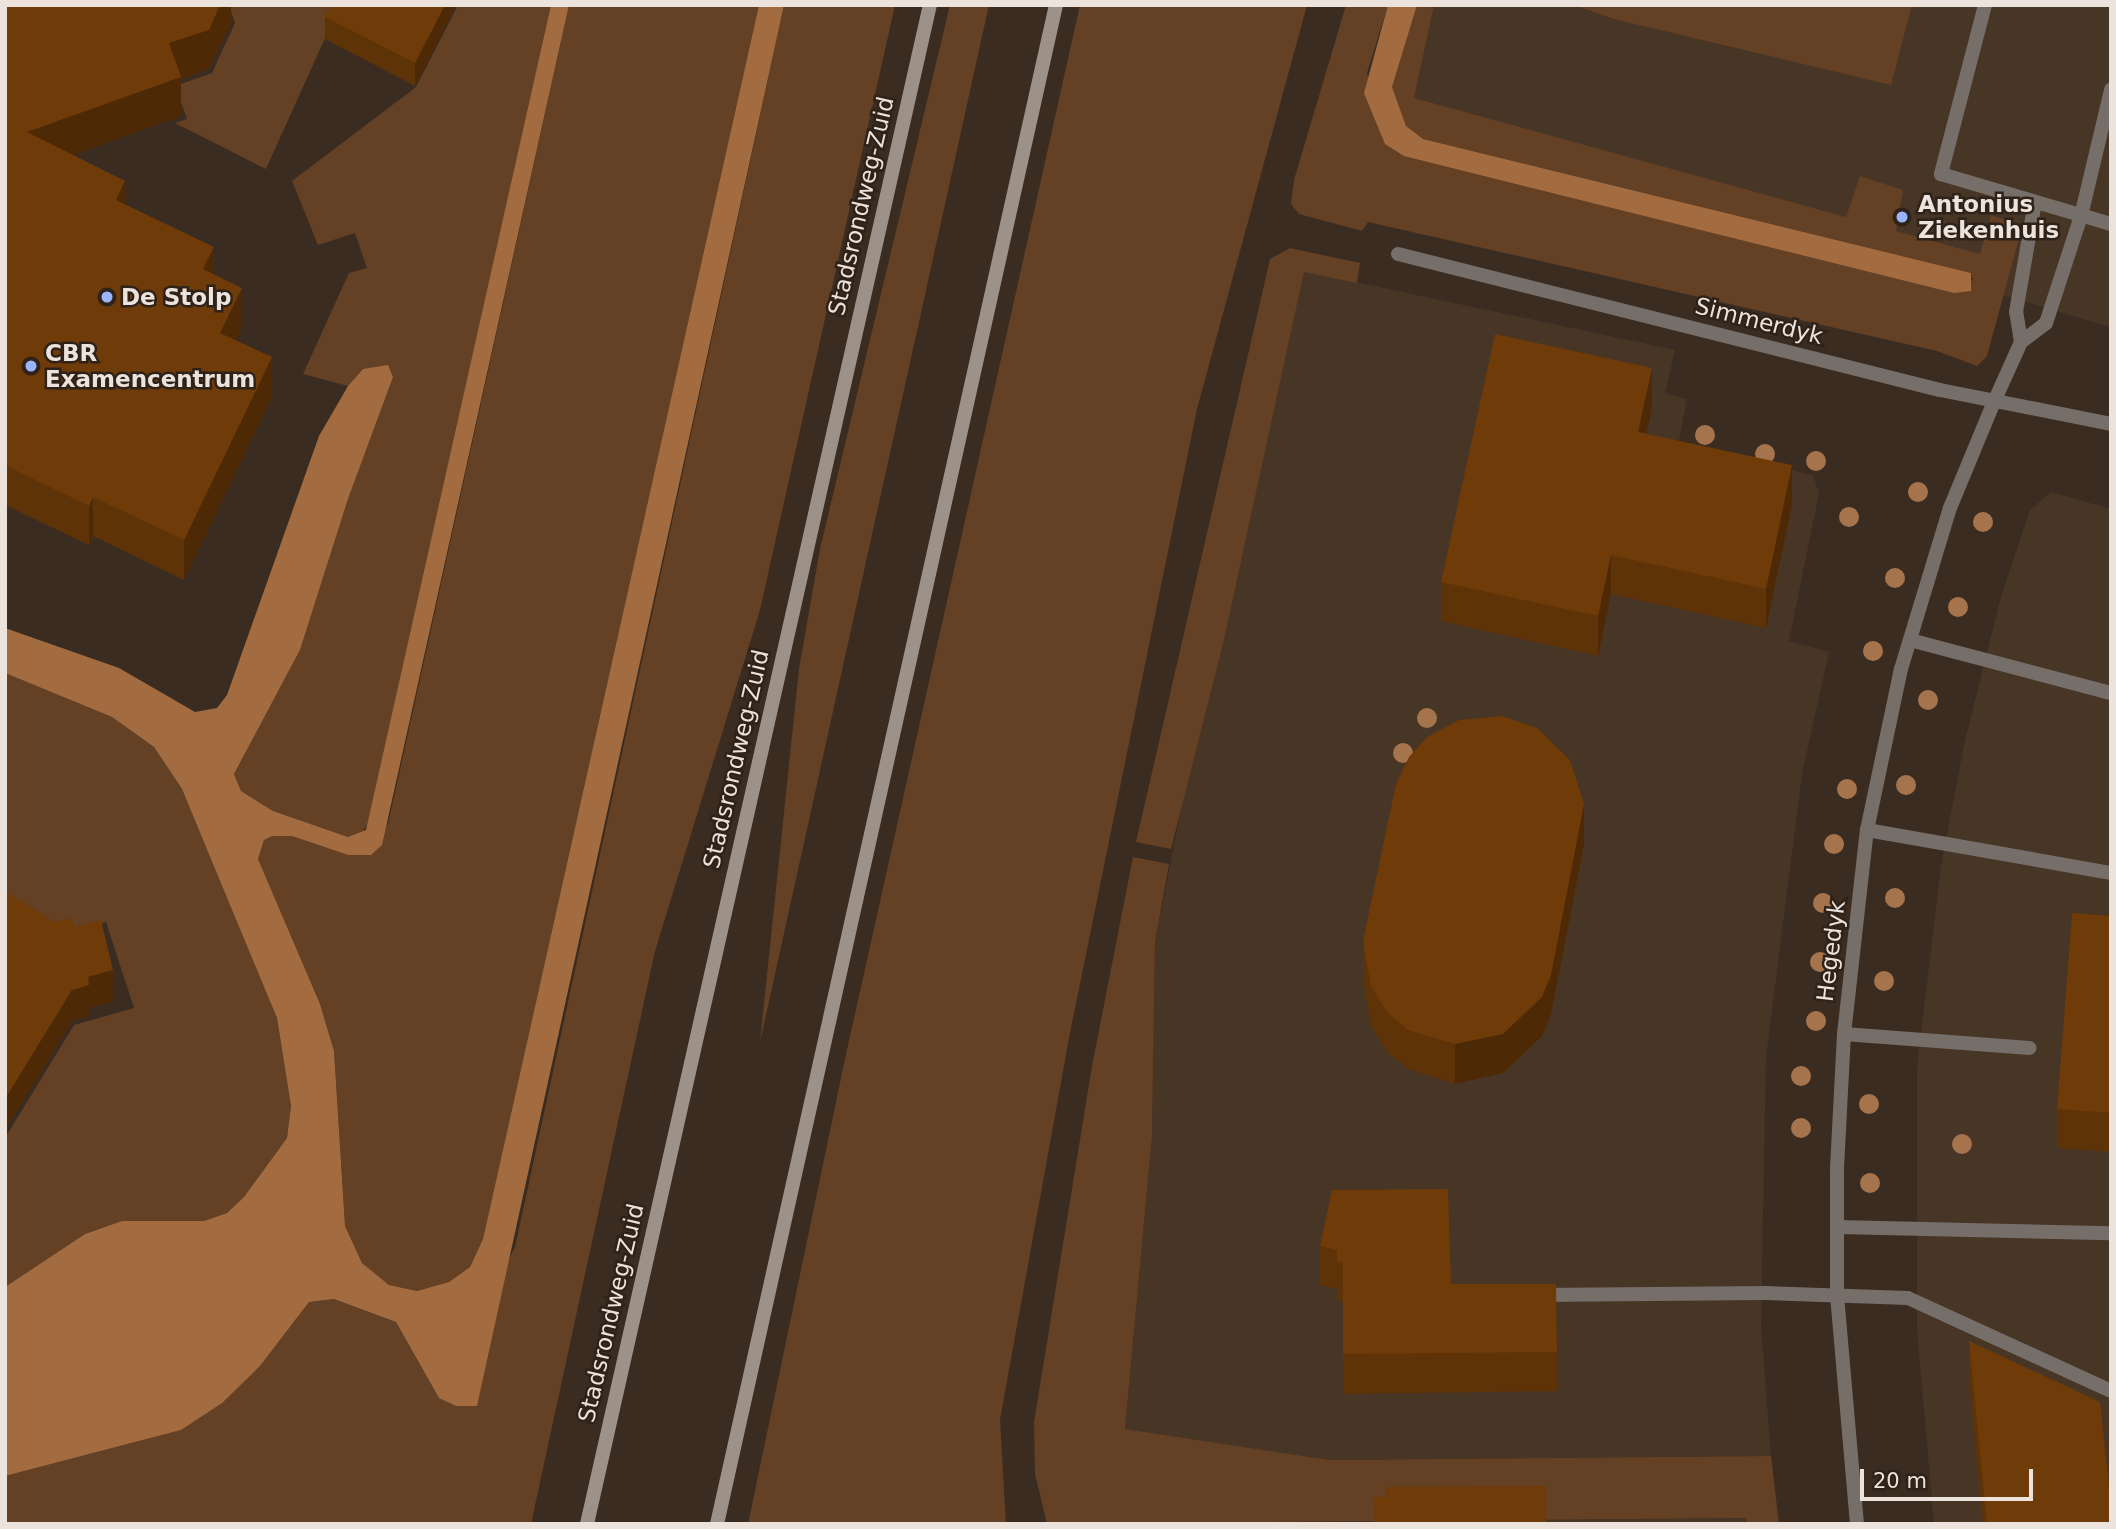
<!DOCTYPE html>
<html>
<head>
<meta charset="utf-8">
<style>
	body { margin:0 }
	#map { position:relative; width:2116px; height:1529px; overflow:hidden; background:#3a2c21; font-family:"DejaVu Sans",sans-serif }
	div>[style] { position:absolute }
	[style*='--x'] { left:calc(var(--x)*1px); top:calc(var(--y)*1px); width:calc(var(--w)*1px); rotate:calc(var(--a)*1deg) }
	.built>* { inset:0; background:#473526 }
	.green>* { inset:0; background:#644024 }
	.water>* { inset:0; background:#a36c40 }
	.lane>* { height:14px; margin:-7px; padding:0 7px; transform-origin:7px; border-radius:7px; background:#766e69 }
	.street>* { height:14px; margin:-7px; padding:0 7px; transform-origin:7px; border-radius:7px; background:#766e69 }
	.secondary>* { height:14px; margin:-7px; padding:0 7px; transform-origin:7px; border-radius:7px; background:#9d9289 }
	.trees>* { width:20px; height:20px; margin:-10px; border-radius:50%; background:#a6744c }
	.wall>* { inset:0; background:#5f3308 }
	.shaded-wall>* { inset:0; background:#4e2906 }
	.building>* { inset:0; background:#6f3b09 }
	.dots>* { width:19px; height:19px; translate:-50% -50%; box-sizing:border-box; border:4px solid #2f2218; border-radius:50% }
	span { translate:-50% -50%; white-space:nowrap; text-align:center; line-height:1.15; -webkit-text-stroke:5px #2f2218; paint-order:stroke }
	.poi-label { font-size:23px; color:#ece3dc; font-weight:700 }
	.left { translate:0 -50%; text-align:left }
	.street-label { font-size:23px; color:#ece3dc }
	.frame { position:absolute; inset:0; border:7px solid #ece3dc; pointer-events:none }
	.scale { position:absolute; left:1860px; top:1469px; width:173px; height:32px; box-sizing:border-box; border:4px solid #ece3dc; border-top:0; padding-left:9px; font-size:21px; line-height:24px; white-space:nowrap; color:#ece3dc; -webkit-text-stroke:5px #2f2218; paint-order:stroke }
</style>
</head>
<body>
<div id="map">
	<div class="built">
		<div style="clip-path:polygon(1402px 5px,2111px 5px,2111px 327px,1960px 283px,1425px 151px,1381px 74px)"></div>
		<div style="clip-path:polygon(1304px 271px,1675px 350px,1665px 393px,1687px 399px,1678px 446px,1813px 475px,1819px 493px,1789px 641px,1829px 652px,1802px 774px,1766px 1058px,1761px 1326px,1771px 1456px,1330px 1460px,1125px 1429px,1152px 1136px,1155px 942px,1192px 754px,1224px 640px)"></div>
		<div style="clip-path:polygon(2051px 492px,2111px 509px,2111px 1524px,1934px 1524px,1917px 1330px,1917px 1067px,1941px 866px,1965px 740px,2001px 596px,2030px 510px)"></div>
		<div style="clip-path:polygon(1747px 1518px,1747px 1524px,1371px 1521px,1551px 1520px)"></div>
	</div>
	<div class="green">
		<div style="clip-path:polygon(229px 5px,340px 5px,266px 169px,175px 123px,187px 119px,175px 86px,212px 73px,235px 23px)"></div>
		<div style="clip-path:polygon(458px 5px,551px 5px,370px 820px,360px 836px,348px 837px,273px 811px,241px 791px,234px 774px,300px 650px,348px 499px,393px 377px,363px 369px,348px 386px,303px 374px,349px 273px,367px 268px,355px 233px,318px 245px,292px 181px,416px 87px)"></div>
		<div style="clip-path:polygon(569px 5px,759px 5px,483px 1239px,470px 1267px,449px 1282px,417px 1291px,389px 1285px,362px 1263px,345px 1226px,334px 1051px,320px 1004px,258px 859px,264px 840px,272px 836px,292px 836px,348px 855px,388px 824px)"></div>
		<div style="clip-path:polygon(784px 5px,895px 5px,760px 610px,655px 951px,531px 1524px,5px 1524px,5px 1476px,181px 1430px,260px 1366px,309px 1302px,334px 1299px,396px 1322px,439px 1398px,515px 1247px)"></div>
		<div style="clip-path:polygon(950px 5px,989px 5px,760px 1042px,799px 669px,820px 549px)"></div>
		<div style="clip-path:polygon(1080px 5px,1307px 5px,1197px 409px,1069px 1038px,1000px 1420px,1006px 1524px,748px 1524px,846px 1054px)"></div>
		<div style="clip-path:polygon(1346px 5px,1388px 5px,1367px 73px,1385px 144px,1974px 281px,1971px 273px,1423px 139px,1406px 126px,1392px 87px,1417px 5px,1434px 5px,1414px 98px,1846px 217px,1860px 176px,1903px 190px,1896px 231px,1980px 254px,1991px 215px,2010px 222px,2020px 235px,1987px 356px,1977px 366px,1937px 351px,1368px 222px,1362px 231px,1299px 214px,1291px 204px,1294px 180px)"></div>
		<div style="clip-path:polygon(1574px 5px,1912px 5px,1891px 85px,1614px 19px)"></div>
		<div style="clip-path:polygon(1290px 248px,1360px 263px,1357px 283px,1304px 272px,1224px 640px,1171px 849px,1136px 842px,1270px 259px)"></div>
		<div style="clip-path:polygon(5px 673px,112px 717px,154px 747px,182px 789px,251px 948px,277px 1018px,291px 1106px,287px 1138px,244px 1197px,227px 1213px,204px 1221px,122px 1221px,85px 1234px,5px 1287px,5px 1138px,74px 1025px,134px 1008px,106px 922px,63px 933px,5px 897px)"></div>
		<div style="clip-path:polygon(1133px 857px,1169px 864px,1155px 942px,1152px 1136px,1125px 1429px,1330px 1460px,1771px 1456px,1779px 1524px,1747px 1524px,1747px 1518px,1047px 1524px,1035px 1474px,1034px 1422px,1092px 1066px)"></div>
	</div>
	<div class="water">
		<div style="clip-path:polygon(551px 5px,569px 5px,382px 845px,371px 855px,348px 855px,292px 836px,272px 836px,264px 840px,258px 859px,320px 1004px,334px 1051px,345px 1226px,362px 1263px,389px 1285px,417px 1291px,449px 1282px,470px 1267px,483px 1239px,759px 5px,784px 5px,477px 1406px,456px 1406px,439px 1398px,396px 1322px,334px 1299px,309px 1302px,260px 1366px,222px 1403px,181px 1430px,5px 1476px,5px 1287px,85px 1234px,122px 1221px,204px 1221px,227px 1213px,244px 1197px,287px 1138px,291px 1106px,277px 1018px,182px 789px,154px 747px,112px 717px,5px 673px,5px 628px,119px 668px,195px 712px,217px 708px,227px 695px,319px 436px,348px 386px,363px 369px,388px 365px,393px 377px,348px 499px,300px 650px,234px 774px,241px 791px,273px 811px,348px 837px,366px 830px)"></div>
		<div style="clip-path:polygon(1388px 5px,1417px 5px,1392px 87px,1406px 126px,1423px 139px,1971px 273px,1971px 291px,1954px 293px,1404px 156px,1385px 144px,1364px 93px)"></div>
	</div>
	<div class="lane">
		<div style="--x:1985;--y:5;--w:175;--a:104.6"></div>
		<div style="--x:1941;--y:174;--w:177;--a:16.4"></div>
		<div style="--x:2021;--y:342;--w:30;--a:-99"></div>
		<div style="--x:2016;--y:312;--w:112;--a:-80.2"></div>
		<div style="--x:1994;--y:402;--w:66;--a:-65.8"></div>
		<div style="--x:2021;--y:342;--w:31;--a:-37"></div>
		<div style="--x:2046;--y:323;--w:113;--a:-71.9"></div>
		<div style="--x:2081;--y:216;--w:130;--a:-76.6"></div>
		<div style="--x:1910;--y:640;--w:208;--a:14.8"></div>
		<div style="--x:1867;--y:830;--w:248;--a:10"></div>
		<div style="--x:1844;--y:1034;--w:186;--a:4.3"></div>
		<div style="--x:1837;--y:1227;--w:274;--a:1.3"></div>
		<div style="--x:1538;--y:1295;--w:228;--a:-0.5"></div>
		<div style="--x:1766;--y:1293;--w:142;--a:2"></div>
		<div style="--x:1908;--y:1298;--w:223;--a:24.6"></div>
	</div>
	<div class="street">
		<div style="--x:1398;--y:254;--w:559;--a:14.09"></div>
		<div style="--x:1940;--y:390;--w:174;--a:11.2"></div>
		<div style="--x:1857;--y:1524;--w:228;--a:-95"></div>
		<div style="--x:1837;--y:1297;--w:129;--a:-90"></div>
		<div style="--x:1837;--y:1168;--w:134;--a:-87"></div>
		<div style="--x:1844;--y:1034;--w:205;--a:-83.6"></div>
		<div style="--x:1867;--y:830;--w:165;--a:-78.1"></div>
		<div style="--x:1901;--y:669;--w:168;--a:-73.1"></div>
		<div style="--x:1950;--y:508;--w:115;--a:-67.5"></div>
	</div>
	<div class="secondary">
		<div style="--x:587;--y:1524;--w:1557;--a:-77.28"></div>
		<div style="--x:717;--y:1524;--w:1556;--a:-77.42"></div>
	</div>
	<div class="trees">
		<div style="left:1705px;top:435px"></div>
		<div style="left:1765px;top:454px"></div>
		<div style="left:1816px;top:461px"></div>
		<div style="left:1918px;top:492px"></div>
		<div style="left:1849px;top:517px"></div>
		<div style="left:1983px;top:522px"></div>
		<div style="left:1895px;top:578px"></div>
		<div style="left:1958px;top:607px"></div>
		<div style="left:1873px;top:651px"></div>
		<div style="left:1928px;top:700px"></div>
		<div style="left:1427px;top:718px"></div>
		<div style="left:1403px;top:753px"></div>
		<div style="left:1906px;top:785px"></div>
		<div style="left:1847px;top:789px"></div>
		<div style="left:1834px;top:844px"></div>
		<div style="left:1895px;top:898px"></div>
		<div style="left:1823px;top:903px"></div>
		<div style="left:1820px;top:962px"></div>
		<div style="left:1884px;top:981px"></div>
		<div style="left:1816px;top:1021px"></div>
		<div style="left:1801px;top:1076px"></div>
		<div style="left:1869px;top:1104px"></div>
		<div style="left:1801px;top:1128px"></div>
		<div style="left:1962px;top:1144px"></div>
		<div style="left:1870px;top:1183px"></div>
	</div>
	<div class="wall">
		<div style="clip-path:polygon(5px 5px,231px 5px,231px 23px,209px 69px,181px 79px,181px 116px,73px 155px,125px 204px,214px 274px,242px 327px,235px 341px,272px 397px,184px 580px,93px 536px,89px 545px,5px 505px)"></div>
		<div style="clip-path:polygon(331px 5px,456px 5px,415px 86px,325px 39px,325px 17px)"></div>
		<div style="clip-path:polygon(1652px 407px,1646px 434px,1792px 505px,1766px 628px,1611px 594px,1598px 656px,1441px 621px,1441px 582px)"></div>
		<div style="clip-path:polygon(1584px 844px,1551px 1014px,1542px 1036px,1503px 1073px,1455px 1084px,1408px 1069px,1387px 1052px,1371px 1026px,1363px 981px,1363px 941px)"></div>
		<div style="clip-path:polygon(2111px 916px,2111px 1152px,2057px 1148px,2057px 1109px)"></div>
		<div style="clip-path:polygon(1332px 1190px,1451px 1284px,1557px 1352px,1557px 1391px,1343px 1394px,1343px 1302px,1337px 1300px,1337px 1289px,1320px 1285px,1320px 1246px)"></div>
		<div style="clip-path:polygon(1969px 1341px,2111px 1524px,1983px 1524px,1969px 1380px)"></div>
	</div>
	<div class="shaded-wall">
		<div style="clip-path:polygon(220px 5px,231px 5px,231px 23px,209px 69px,181px 79px,181px 116px,27px 172px,27px 132px,169px 43px)"></div>
		<div style="clip-path:polygon(445px 5px,456px 5px,415px 86px,415px 63px)"></div>
		<div style="clip-path:polygon(125px 181px,125px 220px,116px 200px)"></div>
		<div style="clip-path:polygon(214px 247px,214px 286px,203px 269px)"></div>
		<div style="clip-path:polygon(242px 288px,242px 327px,220px 373px,220px 333px)"></div>
		<div style="clip-path:polygon(272px 357px,272px 397px,184px 580px,184px 540px)"></div>
		<div style="clip-path:polygon(1652px 368px,1652px 407px,1638px 472px,1638px 432px)"></div>
		<div style="clip-path:polygon(1792px 465px,1792px 505px,1766px 628px,1766px 589px)"></div>
		<div style="clip-path:polygon(93px 497px,93px 536px,89px 545px,89px 506px)"></div>
		<div style="clip-path:polygon(1611px 555px,1611px 594px,1598px 656px,1598px 616px)"></div>
		<div style="clip-path:polygon(1584px 804px,1584px 844px,1551px 1014px,1542px 1036px,1503px 1073px,1455px 1084px,1455px 1044px)"></div>
		<div style="clip-path:polygon(113px 970px,113px 1002px,89px 1008px,89px 1016px,72px 1021px,5px 1131px,5px 1099px,72px 990px,88px 977px)"></div>
	</div>
	<div class="building">
		<div style="clip-path:polygon(5px 5px,220px 5px,209px 30px,169px 43px,181px 77px,27px 132px,125px 181px,116px 200px,214px 247px,203px 269px,242px 288px,220px 333px,272px 357px,184px 540px,93px 497px,89px 506px,5px 465px)"></div>
		<div style="clip-path:polygon(331px 5px,445px 5px,415px 63px,325px 17px)"></div>
		<div style="clip-path:polygon(1495px 334px,1652px 368px,1638px 432px,1792px 465px,1766px 589px,1611px 555px,1598px 616px,1441px 582px)"></div>
		<div style="clip-path:polygon(1502px 716px,1537px 728px,1570px 760px,1584px 804px,1551px 975px,1542px 997px,1503px 1034px,1455px 1044px,1408px 1030px,1387px 1012px,1371px 986px,1363px 941px,1396px 784px,1409px 757px,1427px 737px,1459px 720px)"></div>
		<div style="clip-path:polygon(5px 891px,55px 922px,72px 918px,74px 927px,101px 920px,113px 970px,88px 977px,89px 985px,72px 990px,5px 1099px)"></div>
		<div style="clip-path:polygon(2072px 913px,2111px 916px,2111px 1113px,2057px 1109px)"></div>
		<div style="clip-path:polygon(1448px 1189px,1451px 1284px,1556px 1284px,1557px 1352px,1343px 1354px,1343px 1263px,1337px 1261px,1337px 1250px,1320px 1246px,1332px 1190px)"></div>
		<div style="clip-path:polygon(1969px 1341px,2100px 1402px,2111px 1504px,2111px 1524px,1987px 1524px)"></div>
		<div style="clip-path:polygon(1545px 1486px,1546px 1524px,1374px 1524px,1373px 1497px,1385px 1497px,1385px 1487px)"></div>
	</div>
	<div class="dots">
		<div style="left:1902px;top:217px;background:#9ab5fd"></div>
		<div style="left:107px;top:297px;background:#9ab5fd"></div>
		<div style="left:31px;top:366px;background:#9ab5fd"></div>
	</div>
	<div class="poi-label">
		<span class="left" style="left:1918px;top:217px">Antonius<br>Ziekenhuis</span>
		<span class="left" style="left:121px;top:297px">De Stolp</span>
		<span class="left" style="left:45px;top:366px">CBR<br>Examencentrum</span>
	</div>
	<div class="street-label">
		<span style="left:861px;top:206px;rotate:-77deg">Stadsrondweg-Zuid</span>
		<span style="left:1759px;top:321px;rotate:14deg">Simmerdyk</span>
		<span style="left:736px;top:759px;rotate:-77deg">Stadsrondweg-Zuid</span>
		<span style="left:1831px;top:951px;rotate:-83deg">Hegedyk</span>
		<span style="left:611px;top:1313px;rotate:-77deg">Stadsrondweg-Zuid</span>
	</div>
	<div class="frame"></div>
	<div class="scale">20 m</div>
</div>
</body>
</html>
